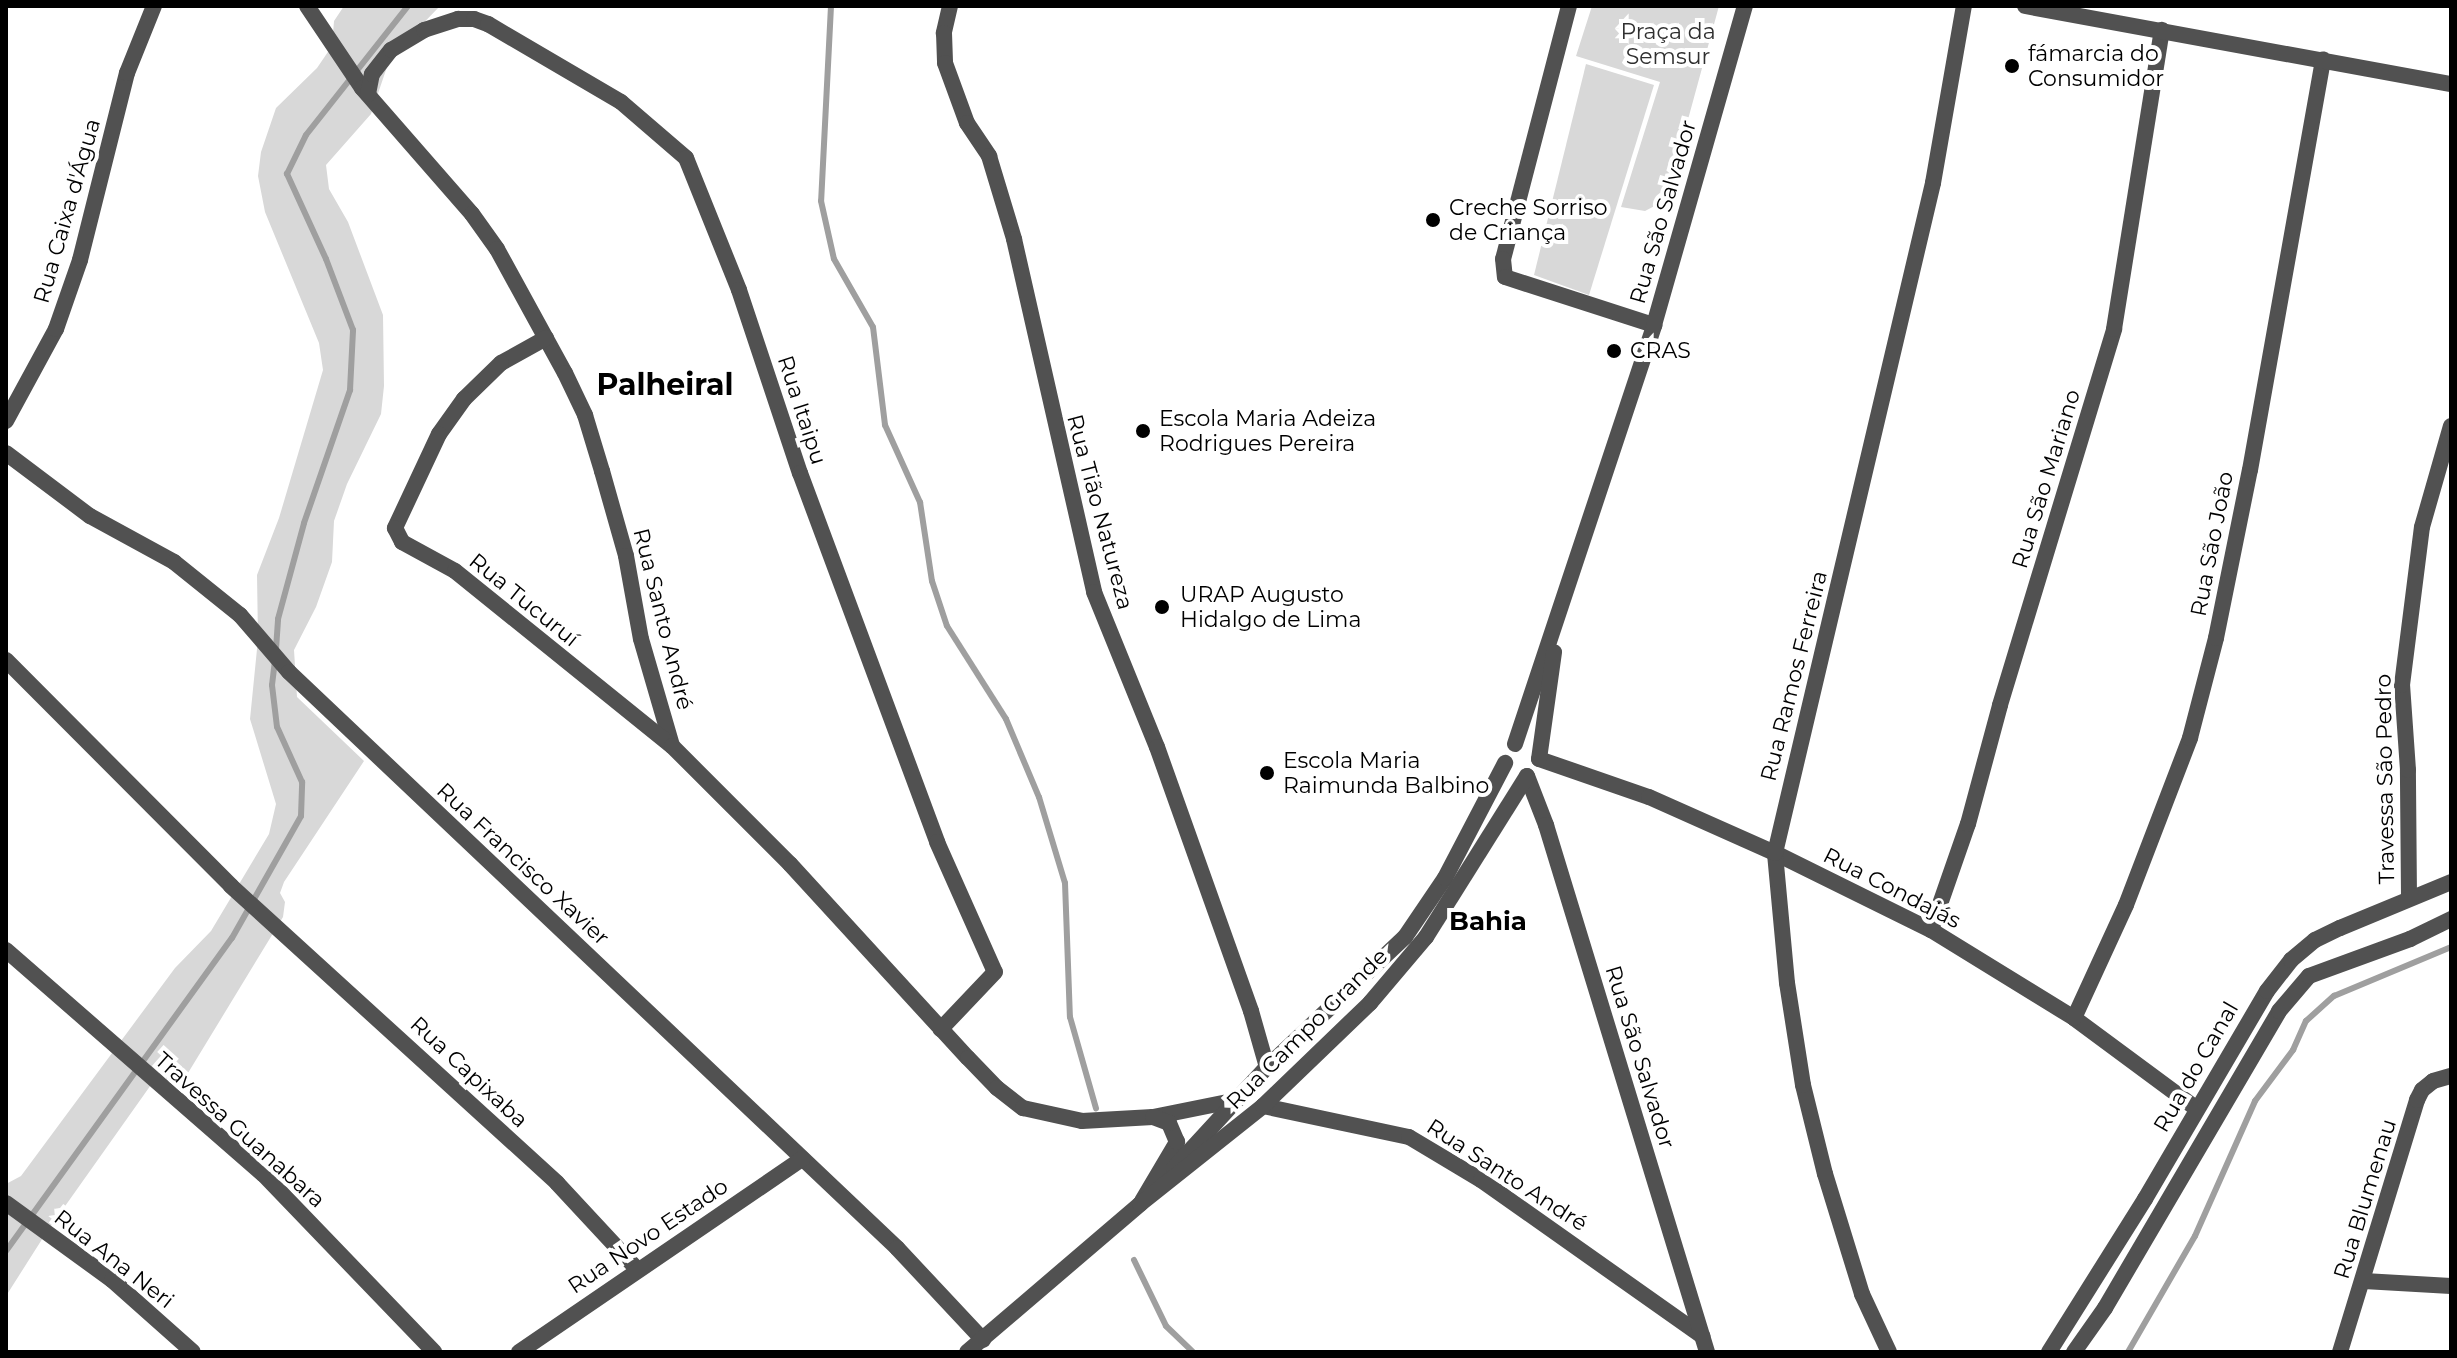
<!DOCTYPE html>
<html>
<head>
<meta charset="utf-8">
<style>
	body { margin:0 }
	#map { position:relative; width:2457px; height:1358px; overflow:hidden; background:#fff; font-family:Montserrat,sans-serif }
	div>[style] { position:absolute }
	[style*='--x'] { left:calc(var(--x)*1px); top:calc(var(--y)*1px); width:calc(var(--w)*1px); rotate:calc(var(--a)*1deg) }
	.green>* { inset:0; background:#d8d8d8 }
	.stream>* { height:6px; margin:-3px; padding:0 3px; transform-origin:3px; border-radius:3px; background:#9f9f9f }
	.minor>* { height:16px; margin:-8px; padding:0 8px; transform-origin:8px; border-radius:8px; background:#515151 }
	.tertiary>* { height:16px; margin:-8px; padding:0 8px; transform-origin:8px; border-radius:8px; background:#515151 }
	.dots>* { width:22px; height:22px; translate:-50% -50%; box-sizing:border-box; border:4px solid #fff; border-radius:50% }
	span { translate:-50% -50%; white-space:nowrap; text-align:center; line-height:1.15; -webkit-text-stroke:8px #fff; paint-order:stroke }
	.park-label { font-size:22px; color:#2f2f2f }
	.poi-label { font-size:22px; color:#000 }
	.left { translate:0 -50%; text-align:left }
	.street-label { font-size:22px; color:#000 }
	.quarter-label { font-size:26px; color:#000; font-weight:700 }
	.district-label { font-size:30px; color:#000; font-weight:700 }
	.frame { position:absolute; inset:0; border:8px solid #000; pointer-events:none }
</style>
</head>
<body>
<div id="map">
	<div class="green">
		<div style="clip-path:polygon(344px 6px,440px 6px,405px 42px,387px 67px,371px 114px,326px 165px,329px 189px,348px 222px,383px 315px,384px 386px,381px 414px,347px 484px,334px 521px,332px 562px,316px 607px,294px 650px,297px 697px,364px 761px,284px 882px,280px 893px,285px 902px,283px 917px,188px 1073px,153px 1082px,46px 1233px,6px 1296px,6px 1184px,21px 1176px,175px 968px,211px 931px,269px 834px,276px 804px,250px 719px,258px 639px,257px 575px,279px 518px,323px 370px,319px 343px,265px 212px,258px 176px,261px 152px,276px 108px,317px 68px,332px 46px,334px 21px)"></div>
		<div style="clip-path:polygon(1592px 6px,1719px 6px,1666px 200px,1645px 211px,1621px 207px,1660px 82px,1576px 56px)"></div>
		<div style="clip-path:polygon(1586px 64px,1654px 85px,1589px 295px,1534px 275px)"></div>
	</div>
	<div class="stream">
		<div style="--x:831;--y:6;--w:195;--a:92.9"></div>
		<div style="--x:821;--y:201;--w:59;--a:77.4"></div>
		<div style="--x:834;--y:259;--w:78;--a:60.2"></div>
		<div style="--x:873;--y:327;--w:99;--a:83"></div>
		<div style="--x:885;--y:425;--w:85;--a:65.6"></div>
		<div style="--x:920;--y:502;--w:80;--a:81.4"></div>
		<div style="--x:932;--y:581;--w:47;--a:71.6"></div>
		<div style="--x:947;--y:626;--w:110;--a:57.6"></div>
		<div style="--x:1006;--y:719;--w:85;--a:67.1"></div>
		<div style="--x:1039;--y:797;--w:90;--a:73.2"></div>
		<div style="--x:1065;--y:883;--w:134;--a:87.9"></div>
		<div style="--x:1070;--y:1017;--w:95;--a:74.1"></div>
		<div style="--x:276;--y:649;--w:30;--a:-86"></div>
		<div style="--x:278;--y:619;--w:99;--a:-74.8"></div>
		<div style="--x:304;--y:523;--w:141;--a:-70.9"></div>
		<div style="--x:350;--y:390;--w:60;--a:-87.1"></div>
		<div style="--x:353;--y:330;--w:76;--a:-110.8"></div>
		<div style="--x:326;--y:259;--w:94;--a:-114.6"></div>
		<div style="--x:287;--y:174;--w:43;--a:-64"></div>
		<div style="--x:306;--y:135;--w:164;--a:-51.7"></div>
		<div style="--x:6;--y:1251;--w:386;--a:-54.2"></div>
		<div style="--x:232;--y:938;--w:140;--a:-60.5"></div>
		<div style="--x:301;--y:816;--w:34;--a:-88"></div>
		<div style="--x:302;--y:782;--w:60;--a:-114.4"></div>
		<div style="--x:277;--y:727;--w:42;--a:-96.8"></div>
		<div style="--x:272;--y:685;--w:25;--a:-83"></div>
		<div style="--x:1134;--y:1260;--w:73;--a:64.1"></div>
		<div style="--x:1166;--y:1326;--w:37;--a:44"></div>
		<div style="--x:2128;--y:1352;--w:134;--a:-60"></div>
		<div style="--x:2195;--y:1236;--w:148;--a:-66"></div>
		<div style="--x:2255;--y:1101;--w:64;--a:-53.3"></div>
		<div style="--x:2293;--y:1050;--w:32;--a:-66"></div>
		<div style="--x:2306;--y:1021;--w:38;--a:-42"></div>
		<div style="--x:2334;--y:996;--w:127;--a:-22.7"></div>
	</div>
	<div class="minor">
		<div style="--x:307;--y:6;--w:99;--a:56.1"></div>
		<div style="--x:362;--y:88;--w:167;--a:48.9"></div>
		<div style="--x:472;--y:214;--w:43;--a:54.5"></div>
		<div style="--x:497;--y:249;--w:141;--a:61.3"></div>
		<div style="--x:565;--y:373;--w:47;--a:64.5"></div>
		<div style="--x:585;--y:415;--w:59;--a:73.1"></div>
		<div style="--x:602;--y:471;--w:88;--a:74.2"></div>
		<div style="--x:626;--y:556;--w:84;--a:79.8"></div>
		<div style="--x:641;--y:639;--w:111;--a:73.8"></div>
		<div style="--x:950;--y:6;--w:28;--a:103"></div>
		<div style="--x:944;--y:33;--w:30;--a:88"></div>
		<div style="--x:945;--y:63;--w:64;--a:69.9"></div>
		<div style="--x:967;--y:123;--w:40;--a:56"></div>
		<div style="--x:989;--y:156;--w:87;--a:73.2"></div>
		<div style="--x:1014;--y:239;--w:362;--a:77.2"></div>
		<div style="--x:1094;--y:592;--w:167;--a:67.9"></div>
		<div style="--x:1157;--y:747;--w:280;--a:70.4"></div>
		<div style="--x:1251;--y:1011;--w:58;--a:74.1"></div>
		<div style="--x:1569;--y:6;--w:261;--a:104.6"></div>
		<div style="--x:1503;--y:259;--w:18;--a:84"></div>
		<div style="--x:1505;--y:277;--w:157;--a:17.9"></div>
		<div style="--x:368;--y:94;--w:20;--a:-79"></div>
		<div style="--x:372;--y:74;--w:31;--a:-52"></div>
		<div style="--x:391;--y:50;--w:39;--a:-31"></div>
		<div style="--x:424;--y:30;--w:36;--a:-18"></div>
		<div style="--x:458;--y:19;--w:16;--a:0"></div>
		<div style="--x:474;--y:19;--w:15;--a:20"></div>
		<div style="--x:488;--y:24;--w:154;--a:30.4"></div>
		<div style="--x:621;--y:102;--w:86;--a:40.7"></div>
		<div style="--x:686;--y:158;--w:142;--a:68.1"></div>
		<div style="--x:739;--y:290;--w:193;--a:71.6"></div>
		<div style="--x:800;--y:473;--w:394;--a:69.6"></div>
		<div style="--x:937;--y:842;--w:142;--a:66"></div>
		<div style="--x:995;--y:972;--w:79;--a:133.5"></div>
		<div style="--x:546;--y:338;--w:51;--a:150.9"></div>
		<div style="--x:501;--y:363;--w:52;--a:135.8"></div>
		<div style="--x:464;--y:399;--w:43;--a:125.5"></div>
		<div style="--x:439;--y:434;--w:104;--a:115.1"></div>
		<div style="--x:395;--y:528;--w:16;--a:63"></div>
		<div style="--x:402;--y:542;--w:60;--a:28.7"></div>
		<div style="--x:455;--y:571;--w:279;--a:38.9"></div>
		<div style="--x:672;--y:746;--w:167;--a:45"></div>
		<div style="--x:790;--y:864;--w:263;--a:47.5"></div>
		<div style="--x:968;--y:1058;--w:42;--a:46"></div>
		<div style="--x:997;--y:1088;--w:33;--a:38"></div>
		<div style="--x:1023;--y:1108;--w:60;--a:12.4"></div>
		<div style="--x:1082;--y:1121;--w:71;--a:-3.2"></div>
		<div style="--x:1153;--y:1117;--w:86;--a:-11.4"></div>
		<div style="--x:6;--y:453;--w:105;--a:36.9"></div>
		<div style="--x:90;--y:516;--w:96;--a:28.7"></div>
		<div style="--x:174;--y:562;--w:85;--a:38.8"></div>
		<div style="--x:240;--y:615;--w:75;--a:49.3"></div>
		<div style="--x:289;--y:672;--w:838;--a:43.45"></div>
		<div style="--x:897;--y:1248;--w:126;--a:46.9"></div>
		<div style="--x:6;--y:660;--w:319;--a:45.1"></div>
		<div style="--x:231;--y:886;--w:441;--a:42.3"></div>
		<div style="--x:557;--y:1183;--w:117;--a:47.1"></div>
		<div style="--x:1539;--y:759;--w:116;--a:19.1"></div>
		<div style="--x:1649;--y:797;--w:138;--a:24"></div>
		<div style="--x:1775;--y:853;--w:174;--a:26.3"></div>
		<div style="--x:1931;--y:930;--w:168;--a:31.6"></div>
		<div style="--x:2074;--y:1018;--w:153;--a:36.5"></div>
		<div style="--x:2409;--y:897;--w:127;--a:-90.5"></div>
		<div style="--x:2408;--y:770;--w:85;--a:-94"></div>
		<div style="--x:2402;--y:685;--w:159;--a:-82.8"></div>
		<div style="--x:2422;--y:527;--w:105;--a:-74"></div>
		<div style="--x:1931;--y:930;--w:112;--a:-70.8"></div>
		<div style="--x:1968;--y:824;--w:123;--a:-74.9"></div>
		<div style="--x:2000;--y:705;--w:393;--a:-73.1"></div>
		<div style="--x:2114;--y:329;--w:303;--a:-80.9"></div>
		<div style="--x:6;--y:950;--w:341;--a:41.1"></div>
		<div style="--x:263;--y:1174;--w:247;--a:46.1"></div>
		<div style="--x:2074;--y:1018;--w:124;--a:-65.3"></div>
		<div style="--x:2126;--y:905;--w:179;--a:-69"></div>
		<div style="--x:2190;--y:738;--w:103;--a:-75.4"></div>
		<div style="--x:2216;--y:638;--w:171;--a:-78.6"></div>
		<div style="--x:2250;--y:470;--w:417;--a:-79.9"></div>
		<div style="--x:1263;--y:1106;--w:149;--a:12"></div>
		<div style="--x:1409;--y:1137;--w:84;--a:30.8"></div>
		<div style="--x:1481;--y:1180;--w:271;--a:35.2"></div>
		<div style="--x:1142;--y:1201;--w:69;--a:-59.3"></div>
		<div style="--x:1177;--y:1142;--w:21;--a:-113"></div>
		<div style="--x:1169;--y:1123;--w:17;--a:-159"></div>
		<div style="--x:6;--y:1203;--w:131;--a:36"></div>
		<div style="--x:112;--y:1280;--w:108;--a:41.6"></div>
		<div style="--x:2364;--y:1281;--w:87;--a:3.3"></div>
		<div style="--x:519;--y:1352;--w:343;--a:-34.3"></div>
		<div style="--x:1889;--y:1352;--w:64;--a:-115"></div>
		<div style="--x:1862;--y:1294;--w:126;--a:-107.1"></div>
		<div style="--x:1825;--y:1174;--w:92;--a:-103.9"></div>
		<div style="--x:1803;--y:1085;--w:103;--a:-98.9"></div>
		<div style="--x:1787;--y:983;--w:131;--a:-95.3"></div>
		<div style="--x:1775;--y:853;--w:688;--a:-76.73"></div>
		<div style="--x:1933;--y:183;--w:180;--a:-80.1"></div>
		<div style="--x:2049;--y:1352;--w:181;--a:-57.9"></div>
		<div style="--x:2145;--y:1199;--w:241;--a:-59.6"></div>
		<div style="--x:2267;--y:991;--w:39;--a:-52"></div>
		<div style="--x:2291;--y:960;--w:31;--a:-40"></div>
		<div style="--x:2315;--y:940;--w:28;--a:-26"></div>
		<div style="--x:2340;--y:928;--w:120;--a:-22.5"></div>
		<div style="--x:2074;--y:1352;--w:54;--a:-54.8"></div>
		<div style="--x:2105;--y:1308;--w:344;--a:-59.6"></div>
		<div style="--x:2279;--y:1011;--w:46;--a:-49.4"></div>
		<div style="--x:2309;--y:976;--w:108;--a:-20.1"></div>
		<div style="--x:2410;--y:939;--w:46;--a:-26"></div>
		<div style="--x:2340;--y:1352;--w:264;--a:-73"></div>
		<div style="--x:2417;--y:1100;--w:11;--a:-63"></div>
		<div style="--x:2422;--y:1090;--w:14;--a:-39"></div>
		<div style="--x:2433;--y:1081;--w:19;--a:-16"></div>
	</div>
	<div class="tertiary">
		<div style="--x:2025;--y:6;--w:433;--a:10.4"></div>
		<div style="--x:6;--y:421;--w:105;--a:-61.5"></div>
		<div style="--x:56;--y:329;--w:73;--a:-70.8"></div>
		<div style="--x:80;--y:260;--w:193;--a:-75.9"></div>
		<div style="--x:127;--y:73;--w:72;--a:-68.1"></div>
		<div style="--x:1515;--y:744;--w:441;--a:-71.6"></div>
		<div style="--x:1654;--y:325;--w:332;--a:-74.1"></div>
		<div style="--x:1539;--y:759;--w:108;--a:-82"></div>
		<div style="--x:1527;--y:776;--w:53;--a:68.8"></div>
		<div style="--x:1546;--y:825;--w:551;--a:73.01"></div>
		<div style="--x:1174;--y:1168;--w:137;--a:-47.4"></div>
		<div style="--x:1267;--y:1067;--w:190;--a:-43.3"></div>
		<div style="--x:1405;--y:937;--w:71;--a:-55.9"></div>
		<div style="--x:1445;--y:878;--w:130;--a:-62.4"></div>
		<div style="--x:967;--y:1352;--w:228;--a:-40.5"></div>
		<div style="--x:1140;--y:1204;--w:157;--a:-38.5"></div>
		<div style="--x:1263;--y:1106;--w:149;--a:-43.9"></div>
		<div style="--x:1370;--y:1003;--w:87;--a:-49.7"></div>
		<div style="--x:1426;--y:937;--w:190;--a:-57.9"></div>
	</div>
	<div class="dots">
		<div style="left:2012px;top:66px;background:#000"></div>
		<div style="left:1433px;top:220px;background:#000"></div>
		<div style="left:1614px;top:351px;background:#000"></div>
		<div style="left:1143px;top:431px;background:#000"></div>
		<div style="left:1162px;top:607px;background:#000"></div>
		<div style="left:1267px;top:773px;background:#000"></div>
	</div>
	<div class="park-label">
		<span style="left:1668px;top:44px">Praça da<br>Semsur</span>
	</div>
	<div class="poi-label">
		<span class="left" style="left:2028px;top:66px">fámarcia do<br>Consumidor</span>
		<span class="left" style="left:1449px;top:220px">Creche Sorriso<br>de Criança</span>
		<span class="left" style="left:1630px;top:351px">CRAS</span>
		<span class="left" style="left:1159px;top:431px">Escola Maria Adeiza<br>Rodrigues Pereira</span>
		<span class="left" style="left:1180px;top:607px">URAP Augusto<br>Hidalgo de Lima</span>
		<span class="left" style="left:1283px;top:773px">Escola Maria<br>Raimunda Balbino</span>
	</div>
	<div class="street-label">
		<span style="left:67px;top:211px;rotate:-74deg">Rua Caixa d'Água</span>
		<span style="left:1663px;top:212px;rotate:-74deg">Rua São Salvador</span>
		<span style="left:802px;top:410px;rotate:72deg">Rua Itaipu</span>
		<span style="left:2046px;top:479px;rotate:-73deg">Rua São Mariano</span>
		<span style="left:1100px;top:512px;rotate:75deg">Rua Tião Natureza</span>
		<span style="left:2212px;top:544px;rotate:-79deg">Rua São João</span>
		<span style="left:524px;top:600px;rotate:39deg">Rua Tucuruí</span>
		<span style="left:663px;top:619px;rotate:76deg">Rua Santo André</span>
		<span style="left:1794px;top:676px;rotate:-76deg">Rua Ramos Ferreira</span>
		<span style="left:2385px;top:779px;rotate:-91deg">Travessa São Pedro</span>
		<span style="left:523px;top:864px;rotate:43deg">Rua Francisco Xavier</span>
		<span style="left:1892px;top:888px;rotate:27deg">Rua Condajás</span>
		<span style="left:1307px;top:1029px;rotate:-45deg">Rua Campo Grande</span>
		<span style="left:1640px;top:1057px;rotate:73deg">Rua São Salvador</span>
		<span style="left:2196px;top:1067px;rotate:-60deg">Rua do Canal</span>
		<span style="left:469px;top:1072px;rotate:43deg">Rua Capixaba</span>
		<span style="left:240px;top:1130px;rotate:42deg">Travessa Guanabara</span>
		<span style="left:1507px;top:1175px;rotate:33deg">Rua Santo André</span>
		<span style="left:2365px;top:1199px;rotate:-73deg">Rua Blumenau</span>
		<span style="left:648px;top:1236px;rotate:-34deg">Rua Novo Estado</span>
		<span style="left:114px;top:1259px;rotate:38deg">Rua Ana Neri</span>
	</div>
	<div class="quarter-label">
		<span style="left:1488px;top:922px">Bahia</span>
	</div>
	<div class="district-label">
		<span style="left:665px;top:385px">Palheiral</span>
	</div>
	<div class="frame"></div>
</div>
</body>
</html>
